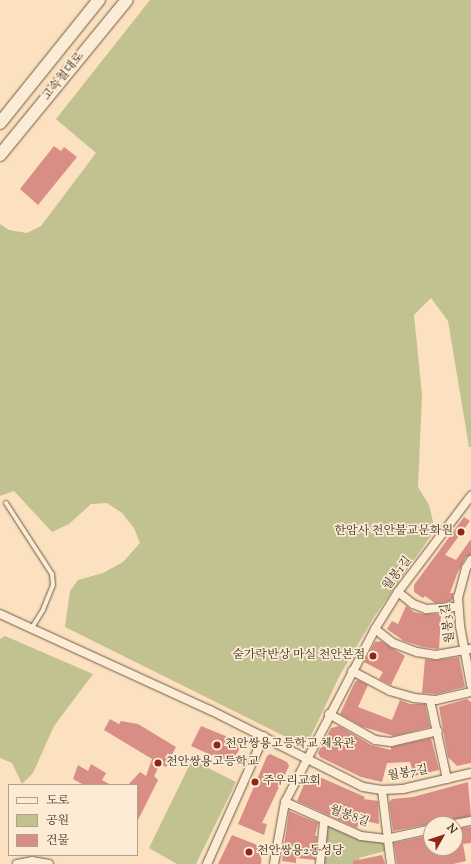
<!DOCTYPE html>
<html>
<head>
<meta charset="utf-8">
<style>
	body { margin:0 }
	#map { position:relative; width:471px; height:864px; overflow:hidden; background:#fbe1bf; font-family:"Sorts Mill Goudy","Noto Serif KR",serif }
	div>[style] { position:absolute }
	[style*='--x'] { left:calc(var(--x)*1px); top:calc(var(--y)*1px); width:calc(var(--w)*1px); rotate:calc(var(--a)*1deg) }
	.green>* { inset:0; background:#c1c290 }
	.building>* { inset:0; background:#d98e85 }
	.roads { filter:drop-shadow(0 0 1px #6c5b47) drop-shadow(0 0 1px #6c5b47) }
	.lane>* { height:4px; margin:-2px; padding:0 2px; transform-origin:2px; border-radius:2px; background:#fcecd5 }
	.street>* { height:8px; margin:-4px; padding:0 4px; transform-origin:4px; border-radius:4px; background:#fcecd5 }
	.secondary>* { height:12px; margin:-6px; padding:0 6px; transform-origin:6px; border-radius:6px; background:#fcecd5 }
	.dots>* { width:11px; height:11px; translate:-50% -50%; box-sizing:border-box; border:2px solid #fcecd5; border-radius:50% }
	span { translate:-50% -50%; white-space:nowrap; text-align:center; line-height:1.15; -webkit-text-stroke:3.5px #fcecd5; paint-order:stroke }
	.street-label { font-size:12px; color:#3d2e1f }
	.poi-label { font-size:12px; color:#3d2e1f }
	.right { translate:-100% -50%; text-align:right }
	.left { translate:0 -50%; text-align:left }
	.legend { position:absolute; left:8px; top:784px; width:130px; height:72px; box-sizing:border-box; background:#fcecd5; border:1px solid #b0a08c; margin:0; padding:5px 7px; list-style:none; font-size:12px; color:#3d2e1f }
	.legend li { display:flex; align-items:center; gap:8px; height:20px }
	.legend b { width:20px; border:1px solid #b0a08c }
	.north { position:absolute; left:423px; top:816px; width:40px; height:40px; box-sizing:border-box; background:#fcecd5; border:1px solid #b0a08c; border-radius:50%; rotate:51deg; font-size:11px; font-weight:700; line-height:16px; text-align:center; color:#3d2e1f }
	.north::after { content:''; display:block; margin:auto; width:14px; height:18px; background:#8f2418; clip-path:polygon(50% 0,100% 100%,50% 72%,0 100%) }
</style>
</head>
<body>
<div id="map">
	<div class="green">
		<div style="clip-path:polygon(150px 0,471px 0,471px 447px,469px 447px,448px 321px,431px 298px,414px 315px,422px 395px,418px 487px,429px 505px,435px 530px,374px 617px,340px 675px,309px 740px,302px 745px,65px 627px,70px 591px,78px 580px,103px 573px,123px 562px,140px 543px,134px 528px,122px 513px,107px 503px,91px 504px,69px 524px,52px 532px,14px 491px,0 496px,0 224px,9px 230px,27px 233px,41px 226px,96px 153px,56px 119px)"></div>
		<div style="clip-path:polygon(5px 636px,93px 674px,54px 726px,33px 773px,22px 784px,12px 763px,0 758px,0 639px)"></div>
		<div style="clip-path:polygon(192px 760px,236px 782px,196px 864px,177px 864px,149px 848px)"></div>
		<div style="clip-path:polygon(328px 826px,383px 840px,385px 851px,359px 858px,360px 864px,322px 864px)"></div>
	</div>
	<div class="building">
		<div style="clip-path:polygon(54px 146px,61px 151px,64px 147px,77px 157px,38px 205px,20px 189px)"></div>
		<div style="clip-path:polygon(464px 517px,470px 521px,445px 555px,456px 560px,471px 539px,471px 555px,466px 557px,457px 574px,450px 593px,453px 593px,453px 599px,450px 602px,435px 603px,425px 596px,423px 598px,414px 592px,414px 585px)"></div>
		<div style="clip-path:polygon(406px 606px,414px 612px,424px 614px,441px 614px,439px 649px,423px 647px,404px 641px,387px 629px,392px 621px,398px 624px)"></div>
		<div style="clip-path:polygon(381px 641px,405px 656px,391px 685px,379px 679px,383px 672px,364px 662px,375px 642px)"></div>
		<div style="clip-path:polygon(459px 657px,465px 687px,437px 694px,422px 693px,425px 659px,437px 660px)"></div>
		<div style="clip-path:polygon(358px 680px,368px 685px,358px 707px,392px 720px,400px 700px,410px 704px,425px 704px,430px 727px,394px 736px,363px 727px,340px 714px,355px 682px)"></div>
		<div style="clip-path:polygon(467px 699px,471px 702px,471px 763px,457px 766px,448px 757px,439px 707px)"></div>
		<div style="clip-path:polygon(110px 719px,119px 724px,121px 721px,138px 724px,176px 747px,166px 767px,160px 764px,154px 776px,158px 780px,137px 822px,137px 785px,128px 785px,140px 772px,146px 776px,152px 759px,104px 730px)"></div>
		<div style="clip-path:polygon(201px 726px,243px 743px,231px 764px,191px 746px)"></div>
		<div style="clip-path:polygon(339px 726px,371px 745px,391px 750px,391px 747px,431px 738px,439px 770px,414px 776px,410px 762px,387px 763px,382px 782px,361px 777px,320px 757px,318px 753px,331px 728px)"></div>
		<div style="clip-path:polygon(270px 754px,287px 762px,289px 766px,262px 823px,267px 824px,264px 835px,238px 824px,267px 756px)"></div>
		<div style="clip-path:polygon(91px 764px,106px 773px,102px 780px,111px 785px,84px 785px,73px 779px,78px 765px,88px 771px)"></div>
		<div style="clip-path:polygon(313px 774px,365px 797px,364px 799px,378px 801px,379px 824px,360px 820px,357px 828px,297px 801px,307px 777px)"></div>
		<div style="clip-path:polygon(468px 782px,471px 816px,393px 831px,389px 802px,392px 799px,413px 797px)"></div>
		<div style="clip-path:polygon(289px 811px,318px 823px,315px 836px,317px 836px,315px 860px,296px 858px,296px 863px,282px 861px)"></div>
		<div style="clip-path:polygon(471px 827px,471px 843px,463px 844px,466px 861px,453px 864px,397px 864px,394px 843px,431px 835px,431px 851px,455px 848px,455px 829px)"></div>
		<div style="clip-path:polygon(232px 835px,262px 847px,261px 864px,218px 864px)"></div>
		<div style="clip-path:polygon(382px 855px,385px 864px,353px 864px,353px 861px)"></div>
	</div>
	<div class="roads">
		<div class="lane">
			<div style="--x:6;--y:503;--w:85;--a:57.1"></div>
			<div style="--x:52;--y:574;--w:11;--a:85"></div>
			<div style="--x:53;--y:585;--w:27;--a:112"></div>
			<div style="--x:43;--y:610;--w:22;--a:122"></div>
		</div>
		<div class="street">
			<div style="--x:471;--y:560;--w:9;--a:122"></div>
			<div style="--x:466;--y:568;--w:30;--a:105"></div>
			<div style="--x:458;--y:597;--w:29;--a:86"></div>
			<div style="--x:460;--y:626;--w:60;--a:79.4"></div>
			<div style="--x:398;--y:592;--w:19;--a:39"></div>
			<div style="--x:413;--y:604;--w:14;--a:21"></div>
			<div style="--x:426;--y:609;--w:32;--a:-4"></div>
			<div style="--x:0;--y:614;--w:231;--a:24.6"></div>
			<div style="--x:210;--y:710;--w:171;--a:26.7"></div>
			<div style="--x:363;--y:787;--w:19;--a:9"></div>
			<div style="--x:382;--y:790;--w:21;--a:-3"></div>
			<div style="--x:403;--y:789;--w:70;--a:-13.2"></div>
			<div style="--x:375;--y:629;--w:23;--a:38"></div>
			<div style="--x:393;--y:643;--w:26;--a:21"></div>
			<div style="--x:417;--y:652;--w:19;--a:9"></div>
			<div style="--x:436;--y:655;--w:36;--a:-10"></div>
			<div style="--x:352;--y:671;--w:43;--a:27.8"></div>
			<div style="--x:390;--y:691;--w:25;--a:16"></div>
			<div style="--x:414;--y:698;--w:22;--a:5"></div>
			<div style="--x:436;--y:700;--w:36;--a:-13"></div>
			<div style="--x:430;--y:700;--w:81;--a:77.9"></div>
			<div style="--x:329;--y:714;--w:53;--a:29.5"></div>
			<div style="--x:375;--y:740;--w:16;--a:7"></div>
			<div style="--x:391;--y:742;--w:48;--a:-13.2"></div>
			<div style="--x:382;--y:790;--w:75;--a:83.1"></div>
			<div style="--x:285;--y:802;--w:83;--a:24.1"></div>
			<div style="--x:361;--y:836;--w:25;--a:7"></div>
			<div style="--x:386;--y:839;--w:46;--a:-12.5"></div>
			<div style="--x:455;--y:824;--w:16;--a:-11"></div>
			<div style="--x:17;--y:864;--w:15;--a:-11"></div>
			<div style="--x:32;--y:861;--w:17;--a:10"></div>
			<div style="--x:207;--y:864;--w:140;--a:-66"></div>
			<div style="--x:274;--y:864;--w:63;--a:-79.9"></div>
			<div style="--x:285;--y:802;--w:195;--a:-62.5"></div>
			<div style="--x:375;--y:629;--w:44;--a:-58.1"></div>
			<div style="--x:398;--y:592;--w:121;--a:-52.8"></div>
			<div style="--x:320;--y:864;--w:43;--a:-84.7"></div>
		</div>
		<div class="secondary">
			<div style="--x:0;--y:123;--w:158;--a:-51.2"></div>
			<div style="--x:0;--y:155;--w:200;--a:-50.7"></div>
		</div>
	</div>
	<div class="dots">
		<div style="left:461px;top:532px;background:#8f2418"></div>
		<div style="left:373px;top:656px;background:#8f2418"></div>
		<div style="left:217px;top:745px;background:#8f2418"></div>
		<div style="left:158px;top:763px;background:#8f2418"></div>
		<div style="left:255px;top:782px;background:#8f2418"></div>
		<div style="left:249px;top:852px;background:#8f2418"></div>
	</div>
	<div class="street-label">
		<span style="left:64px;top:77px;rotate:-51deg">고속철대로</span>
		<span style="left:398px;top:574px;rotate:-52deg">월봉1길</span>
		<span style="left:449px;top:623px;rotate:-97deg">월봉3길</span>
		<span style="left:408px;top:774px;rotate:-10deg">월봉7길</span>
		<span style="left:349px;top:817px;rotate:20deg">월봉8길</span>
	</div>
	<div class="poi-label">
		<span class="right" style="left:453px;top:532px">한암사 천안불교문화원</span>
		<span class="right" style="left:365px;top:656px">숟가락반상 마실 천안본점</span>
		<span class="left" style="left:225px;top:745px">천안쌍용고등학교 체육관</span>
		<span class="left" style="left:166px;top:763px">천안쌍용고등학교</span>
		<span class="left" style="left:263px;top:782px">주우리교회</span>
		<span class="left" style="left:257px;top:852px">천안쌍용2동성당</span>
	</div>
	<ul class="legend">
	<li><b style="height:5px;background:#fcecd5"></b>도로</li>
	<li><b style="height:11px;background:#c1c290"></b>공원</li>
	<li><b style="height:11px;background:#d98e85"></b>건물</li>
	</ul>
	<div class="north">N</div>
</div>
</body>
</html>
